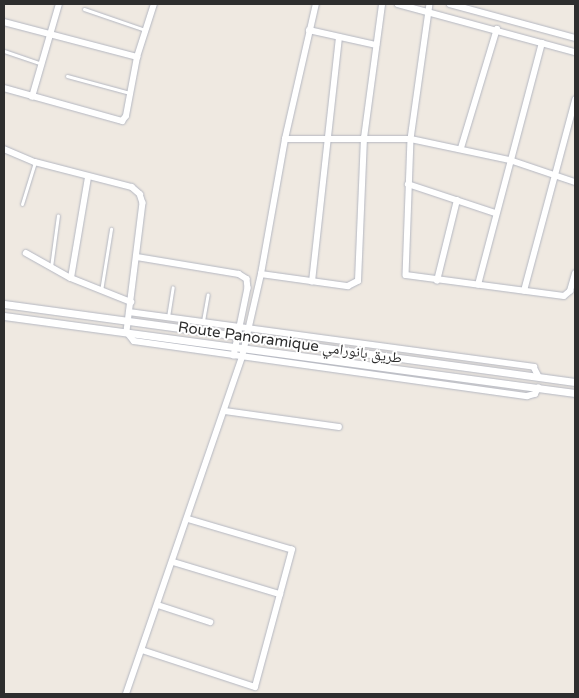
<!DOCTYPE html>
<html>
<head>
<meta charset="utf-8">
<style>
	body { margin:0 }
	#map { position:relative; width:579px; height:698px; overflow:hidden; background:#efe9e1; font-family:"Varela Round","Noto Naskh Arabic",sans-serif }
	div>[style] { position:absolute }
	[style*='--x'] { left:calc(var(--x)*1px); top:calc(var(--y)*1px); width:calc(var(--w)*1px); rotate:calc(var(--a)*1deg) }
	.roads { filter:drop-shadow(0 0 1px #b4b7c1) drop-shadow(0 0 1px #b4b7c1) }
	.service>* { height:3px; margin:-1.5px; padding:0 1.5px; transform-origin:1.5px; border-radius:1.5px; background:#fff }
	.minor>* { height:5.5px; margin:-2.75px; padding:0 2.75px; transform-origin:2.75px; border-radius:2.75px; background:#fff }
	.tertiary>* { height:7px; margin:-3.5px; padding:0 3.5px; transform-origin:3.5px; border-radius:3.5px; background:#fff }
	span { translate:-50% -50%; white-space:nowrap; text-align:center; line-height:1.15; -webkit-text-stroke:4px #fff; paint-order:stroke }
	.street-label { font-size:15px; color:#2e2e2e }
	.frame { position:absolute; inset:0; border:5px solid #2e2e2e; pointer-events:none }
</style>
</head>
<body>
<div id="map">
	<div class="roads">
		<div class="service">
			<div style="--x:84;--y:9;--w:65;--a:19"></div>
			<div style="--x:4;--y:51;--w:39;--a:19"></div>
			<div style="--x:67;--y:76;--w:65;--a:15.1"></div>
			<div style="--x:22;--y:204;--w:44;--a:-72.8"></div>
			<div style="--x:51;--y:267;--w:52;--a:-82.3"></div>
			<div style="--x:101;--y:291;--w:63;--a:-80.8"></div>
			<div style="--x:168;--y:317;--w:30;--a:-81"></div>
			<div style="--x:203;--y:321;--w:27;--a:-80"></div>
		</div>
		<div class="minor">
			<div style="--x:398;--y:4;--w:183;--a:15.2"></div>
			<div style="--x:430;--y:4;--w:136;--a:98"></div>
			<div style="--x:411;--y:139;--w:136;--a:92.1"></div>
			<div style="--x:406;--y:275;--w:159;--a:7.6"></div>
			<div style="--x:564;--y:296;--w:8;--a:-40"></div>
			<div style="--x:570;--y:291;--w:18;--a:-74"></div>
			<div style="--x:450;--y:4;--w:130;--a:15.2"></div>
			<div style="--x:4;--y:22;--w:138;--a:14.7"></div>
			<div style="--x:309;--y:30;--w:69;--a:12.6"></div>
			<div style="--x:4;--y:88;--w:123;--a:15.6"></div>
			<div style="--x:122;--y:121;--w:6;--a:-51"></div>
			<div style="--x:126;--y:116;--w:60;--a:-79.4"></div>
			<div style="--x:137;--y:57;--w:56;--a:-72.2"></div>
			<div style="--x:32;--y:97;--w:97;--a:-73.8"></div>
			<div style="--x:285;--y:139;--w:126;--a:0"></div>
			<div style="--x:411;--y:139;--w:101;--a:12"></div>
			<div style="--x:510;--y:160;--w:69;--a:18.7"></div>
			<div style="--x:461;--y:148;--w:124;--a:-73.2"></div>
			<div style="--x:4;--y:149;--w:34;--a:23"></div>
			<div style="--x:35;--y:162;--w:100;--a:14.5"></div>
			<div style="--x:132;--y:187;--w:11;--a:41"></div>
			<div style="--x:140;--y:194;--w:9;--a:72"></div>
			<div style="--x:143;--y:203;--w:130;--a:97.1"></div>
			<div style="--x:127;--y:332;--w:11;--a:52"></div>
			<div style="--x:134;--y:341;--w:397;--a:8"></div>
			<div style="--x:527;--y:396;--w:8;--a:-14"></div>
			<div style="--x:535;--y:394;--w:7;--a:-63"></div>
			<div style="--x:408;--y:184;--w:92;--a:18.4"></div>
			<div style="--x:26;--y:253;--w:51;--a:29.1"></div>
			<div style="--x:71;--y:278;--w:65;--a:21.8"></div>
			<div style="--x:137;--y:257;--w:103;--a:9.5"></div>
			<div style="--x:239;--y:274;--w:9;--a:32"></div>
			<div style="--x:247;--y:279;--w:9;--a:84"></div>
			<div style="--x:248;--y:288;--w:69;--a:101.6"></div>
			<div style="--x:261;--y:274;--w:88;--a:7.9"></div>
			<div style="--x:348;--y:286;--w:11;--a:-27"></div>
			<div style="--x:358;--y:281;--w:143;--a:-87.6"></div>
			<div style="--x:364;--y:138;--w:135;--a:-82.3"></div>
			<div style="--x:71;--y:278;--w:102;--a:-80.4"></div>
			<div style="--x:437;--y:281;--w:83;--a:-76.1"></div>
			<div style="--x:312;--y:282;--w:246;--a:-83.7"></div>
			<div style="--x:478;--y:285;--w:250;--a:-75.2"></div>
			<div style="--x:524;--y:291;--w:198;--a:-75"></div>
			<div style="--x:129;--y:312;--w:409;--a:7.7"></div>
			<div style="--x:534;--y:367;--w:11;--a:63"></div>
			<div style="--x:225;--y:411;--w:115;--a:8"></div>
			<div style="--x:173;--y:562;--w:112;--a:16.7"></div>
			<div style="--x:158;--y:605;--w:55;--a:18.1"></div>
			<div style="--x:142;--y:650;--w:119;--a:18.1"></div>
			<div style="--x:255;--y:687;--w:142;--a:-74.9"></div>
			<div style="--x:292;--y:550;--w:109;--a:-163.6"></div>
			<div style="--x:126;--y:694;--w:356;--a:-71"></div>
			<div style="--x:242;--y:357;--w:85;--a:-77.1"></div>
			<div style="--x:261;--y:274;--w:137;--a:-79.9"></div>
			<div style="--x:285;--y:139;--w:139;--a:-77.1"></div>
		</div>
		<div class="tertiary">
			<div style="--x:4;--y:304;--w:576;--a:7.78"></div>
			<div style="--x:4;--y:316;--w:576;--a:7.68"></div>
		</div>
	</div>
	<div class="street-label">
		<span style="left:290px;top:343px;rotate:8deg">Route Panoramique طريق بانورامي</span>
	</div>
	<div class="frame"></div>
</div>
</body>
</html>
